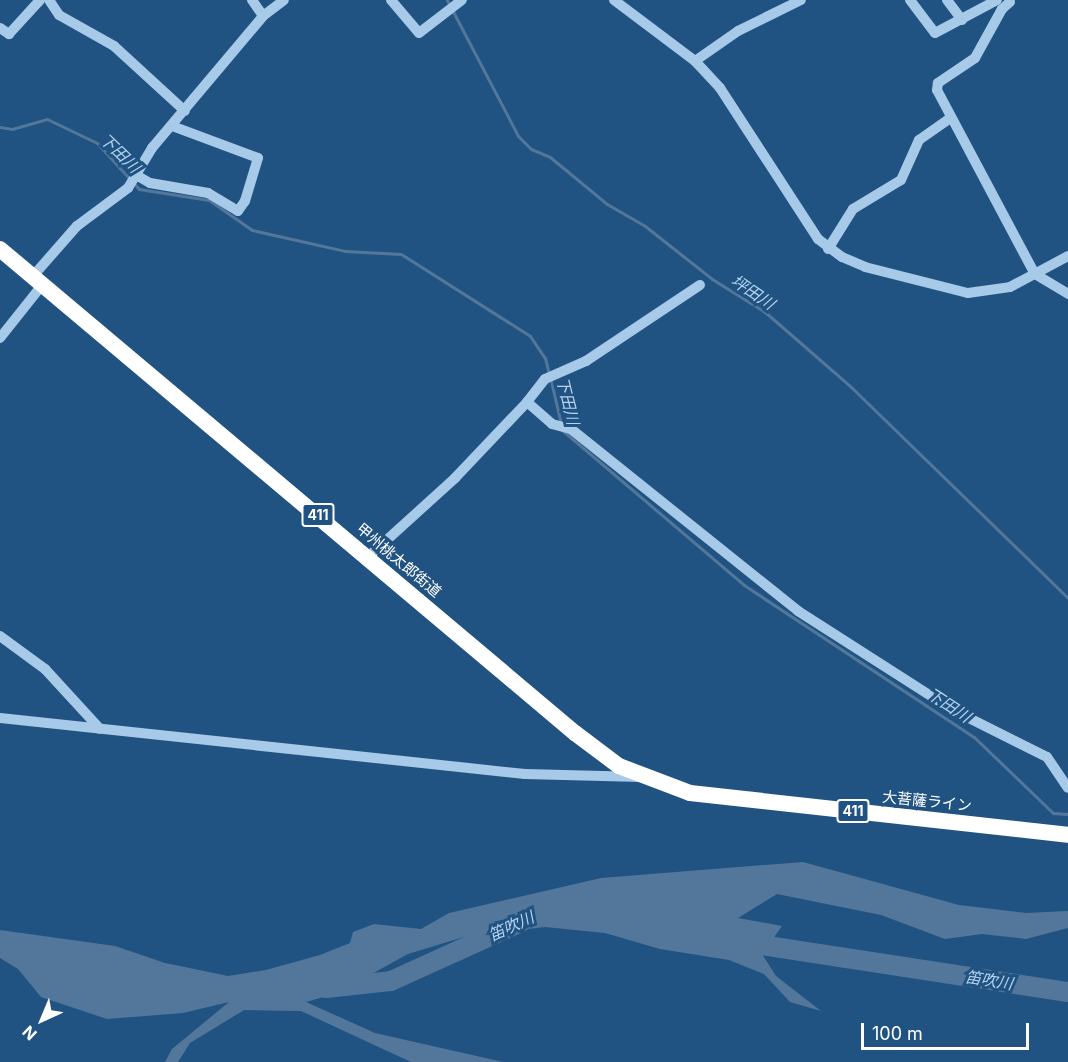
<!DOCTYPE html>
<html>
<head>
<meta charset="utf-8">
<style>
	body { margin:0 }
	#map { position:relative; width:1068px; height:1062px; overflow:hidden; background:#215382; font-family:Inter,"Noto Sans JP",sans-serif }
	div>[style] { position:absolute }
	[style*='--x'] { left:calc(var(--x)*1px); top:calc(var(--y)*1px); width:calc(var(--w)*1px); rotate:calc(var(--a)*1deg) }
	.water>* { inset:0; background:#53779a }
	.stream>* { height:3px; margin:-1.5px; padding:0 1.5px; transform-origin:1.5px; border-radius:1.5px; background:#53779a }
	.river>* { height:20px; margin:-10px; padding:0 10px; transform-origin:10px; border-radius:10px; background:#53779a }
	.minor>* { height:10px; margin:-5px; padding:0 5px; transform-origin:5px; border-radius:5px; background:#a7cae8 }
	.highway>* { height:16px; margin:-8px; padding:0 8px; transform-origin:8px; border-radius:8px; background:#fff }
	span { translate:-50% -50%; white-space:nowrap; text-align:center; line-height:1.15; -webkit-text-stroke:6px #215382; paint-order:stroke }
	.shield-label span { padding:2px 4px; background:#215382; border:2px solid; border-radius:4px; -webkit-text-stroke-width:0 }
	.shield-label { font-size:14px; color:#fff; font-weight:700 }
	.street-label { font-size:15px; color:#fff }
	.water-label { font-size:16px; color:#b3d3f0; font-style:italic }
	.north { position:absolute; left:12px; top:990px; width:60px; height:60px; -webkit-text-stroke:4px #215382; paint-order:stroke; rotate:224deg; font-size:16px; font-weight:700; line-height:24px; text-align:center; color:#fff }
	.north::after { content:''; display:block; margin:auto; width:21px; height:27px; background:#fff; clip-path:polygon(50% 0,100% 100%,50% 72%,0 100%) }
	.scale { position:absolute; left:861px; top:1023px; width:168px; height:27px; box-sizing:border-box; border:3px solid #fff; border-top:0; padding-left:8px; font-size:18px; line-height:21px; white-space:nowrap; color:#fff; -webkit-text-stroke:4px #215382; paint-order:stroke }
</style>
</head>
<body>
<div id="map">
	<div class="water">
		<div style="clip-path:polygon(803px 862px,959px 905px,1026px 913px,1068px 911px,1068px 928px,1026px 939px,982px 934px,945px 939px,881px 915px,777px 894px,738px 918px,782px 926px,762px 954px,776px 976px,821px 1011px,790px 1002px,764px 974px,729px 960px,660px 949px,605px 933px,545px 927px,467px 936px,408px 954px,337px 993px,306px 1002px,375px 1033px,503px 1062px,411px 1062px,301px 1011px,244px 1010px,190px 1043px,178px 1062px,165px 1062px,172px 1049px,229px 1002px,183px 1013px,107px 1019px,41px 997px,18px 969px,0 958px,0 930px,115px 946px,165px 963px,228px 976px,266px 970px,320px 955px,350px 943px,353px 932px,374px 924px,421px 929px,449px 913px,601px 878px)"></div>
	</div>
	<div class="stream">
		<div style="--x:447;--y:0;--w:153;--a:62.4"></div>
		<div style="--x:518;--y:136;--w:18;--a:45"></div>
		<div style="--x:531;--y:149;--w:21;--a:23"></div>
		<div style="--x:550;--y:157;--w:74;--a:39.5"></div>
		<div style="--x:607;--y:204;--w:44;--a:30.1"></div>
		<div style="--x:645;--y:226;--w:85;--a:38.3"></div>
		<div style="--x:712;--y:279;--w:62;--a:31.9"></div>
		<div style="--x:765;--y:312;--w:111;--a:41"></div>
		<div style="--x:849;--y:385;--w:305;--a:44.2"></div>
		<div style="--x:0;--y:127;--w:12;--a:9"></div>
		<div style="--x:12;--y:129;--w:36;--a:-16"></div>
		<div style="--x:47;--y:119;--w:55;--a:25.6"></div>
		<div style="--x:97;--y:143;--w:62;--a:47.6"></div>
		<div style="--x:139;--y:189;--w:71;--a:8.9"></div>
		<div style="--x:209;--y:200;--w:52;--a:34.9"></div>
		<div style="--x:252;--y:230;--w:95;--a:12.7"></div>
		<div style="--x:345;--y:251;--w:56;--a:3.1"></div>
		<div style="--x:401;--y:254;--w:153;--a:32.4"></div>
		<div style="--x:530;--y:336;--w:27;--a:56"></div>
		<div style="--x:545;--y:358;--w:16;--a:76"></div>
		<div style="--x:551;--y:381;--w:44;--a:76.9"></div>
		<div style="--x:562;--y:430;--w:239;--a:40.4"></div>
		<div style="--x:744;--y:585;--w:276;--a:33.5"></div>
		<div style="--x:974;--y:737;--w:110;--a:43.9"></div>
		<div style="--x:1053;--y:813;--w:15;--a:4"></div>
	</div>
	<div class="river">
		<div style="--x:741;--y:942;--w:331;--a:8.7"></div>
		<div style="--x:326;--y:988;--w:65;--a:-6.1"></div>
		<div style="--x:391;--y:981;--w:143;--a:-24.4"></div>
	</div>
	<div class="minor">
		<div style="--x:49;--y:0;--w:18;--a:56"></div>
		<div style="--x:59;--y:15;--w:63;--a:29.4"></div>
		<div style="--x:114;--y:46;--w:96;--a:42.5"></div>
		<div style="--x:252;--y:0;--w:19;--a:55"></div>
		<div style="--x:391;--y:0;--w:43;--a:49.7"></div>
		<div style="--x:419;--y:33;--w:54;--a:-37.5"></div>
		<div style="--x:614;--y:0;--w:101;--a:37"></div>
		<div style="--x:695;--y:61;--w:37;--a:47"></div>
		<div style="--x:720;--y:88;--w:180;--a:57"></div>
		<div style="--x:818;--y:239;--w:30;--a:37"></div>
		<div style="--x:842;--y:257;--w:25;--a:23"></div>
		<div style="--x:865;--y:267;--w:106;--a:14.2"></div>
		<div style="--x:968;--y:293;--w:42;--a:-8.1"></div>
		<div style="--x:1010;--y:287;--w:66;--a:-28.1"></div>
		<div style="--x:910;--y:0;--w:41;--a:52.9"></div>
		<div style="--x:935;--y:33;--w:70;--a:-28"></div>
		<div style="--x:947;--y:0;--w:25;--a:53"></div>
		<div style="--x:1010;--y:2;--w:11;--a:139"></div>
		<div style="--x:1002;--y:9;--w:56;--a:118.9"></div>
		<div style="--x:975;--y:58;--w:45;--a:146"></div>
		<div style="--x:938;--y:83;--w:7;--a:98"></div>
		<div style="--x:937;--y:90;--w:208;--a:62"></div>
		<div style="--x:1035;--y:274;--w:39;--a:31"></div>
		<div style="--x:0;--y:28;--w:11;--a:34"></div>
		<div style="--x:9;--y:34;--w:46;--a:-47.6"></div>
		<div style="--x:695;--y:61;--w:52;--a:-34.9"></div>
		<div style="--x:738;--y:31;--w:70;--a:-26.2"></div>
		<div style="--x:136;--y:175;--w:16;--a:30"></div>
		<div style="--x:150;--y:183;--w:59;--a:9.8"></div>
		<div style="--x:208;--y:193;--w:35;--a:31"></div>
		<div style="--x:238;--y:211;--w:12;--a:-55"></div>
		<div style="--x:245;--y:201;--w:45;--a:-73.2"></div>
		<div style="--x:258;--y:158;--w:92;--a:-159.6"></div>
		<div style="--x:828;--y:249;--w:47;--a:-58"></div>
		<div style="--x:853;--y:209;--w:56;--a:-31.1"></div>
		<div style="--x:901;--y:180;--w:44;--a:-65.8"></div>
		<div style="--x:919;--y:140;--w:39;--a:-35"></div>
		<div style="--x:33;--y:276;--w:67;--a:-48.7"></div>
		<div style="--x:77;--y:226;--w:64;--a:-36.7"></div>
		<div style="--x:128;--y:188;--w:47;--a:-59"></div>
		<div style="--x:152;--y:148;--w:172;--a:-49.9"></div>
		<div style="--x:263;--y:16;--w:26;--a:-37"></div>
		<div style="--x:0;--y:338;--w:69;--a:-51.5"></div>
		<div style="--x:527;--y:402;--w:29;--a:-52"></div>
		<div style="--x:545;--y:379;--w:45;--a:-23.7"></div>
		<div style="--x:586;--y:361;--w:137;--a:-33.7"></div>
		<div style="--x:368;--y:557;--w:118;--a:-42.2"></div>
		<div style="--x:455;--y:478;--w:105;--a:-46.5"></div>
		<div style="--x:527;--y:402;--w:33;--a:41"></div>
		<div style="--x:552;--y:424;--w:20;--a:15"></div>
		<div style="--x:571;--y:429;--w:291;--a:38.7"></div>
		<div style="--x:798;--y:611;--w:184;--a:32.6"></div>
		<div style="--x:953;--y:710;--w:105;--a:26.6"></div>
		<div style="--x:1047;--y:757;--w:37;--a:56"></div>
		<div style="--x:0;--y:636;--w:56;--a:36.3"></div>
		<div style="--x:45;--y:669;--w:81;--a:47.5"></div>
		<div style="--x:0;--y:718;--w:528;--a:6.09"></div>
		<div style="--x:525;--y:774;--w:116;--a:1.5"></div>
	</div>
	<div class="highway">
		<div style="--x:0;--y:249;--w:752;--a:40.09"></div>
		<div style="--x:575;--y:733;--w:55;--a:36.9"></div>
		<div style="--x:619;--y:766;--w:76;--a:20.8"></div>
		<div style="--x:690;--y:793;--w:380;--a:6.3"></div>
	</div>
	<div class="shield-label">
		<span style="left:318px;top:515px">411</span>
		<span style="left:853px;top:811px">411</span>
	</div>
	<div class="street-label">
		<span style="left:399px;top:560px;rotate:40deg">甲州桃太郎街道</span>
		<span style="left:927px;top:801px;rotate:6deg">大菩薩ライン</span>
	</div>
	<div class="water-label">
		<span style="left:120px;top:153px;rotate:44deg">下田川</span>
		<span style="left:753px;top:292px;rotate:34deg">坪田川</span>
		<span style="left:568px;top:401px;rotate:76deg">下田川</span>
		<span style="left:949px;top:705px;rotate:33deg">下田川</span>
		<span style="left:511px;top:926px;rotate:-25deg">笛吹川</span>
		<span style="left:989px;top:980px;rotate:9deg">笛吹川</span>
	</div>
	<div class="north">N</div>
	<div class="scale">100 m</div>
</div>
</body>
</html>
